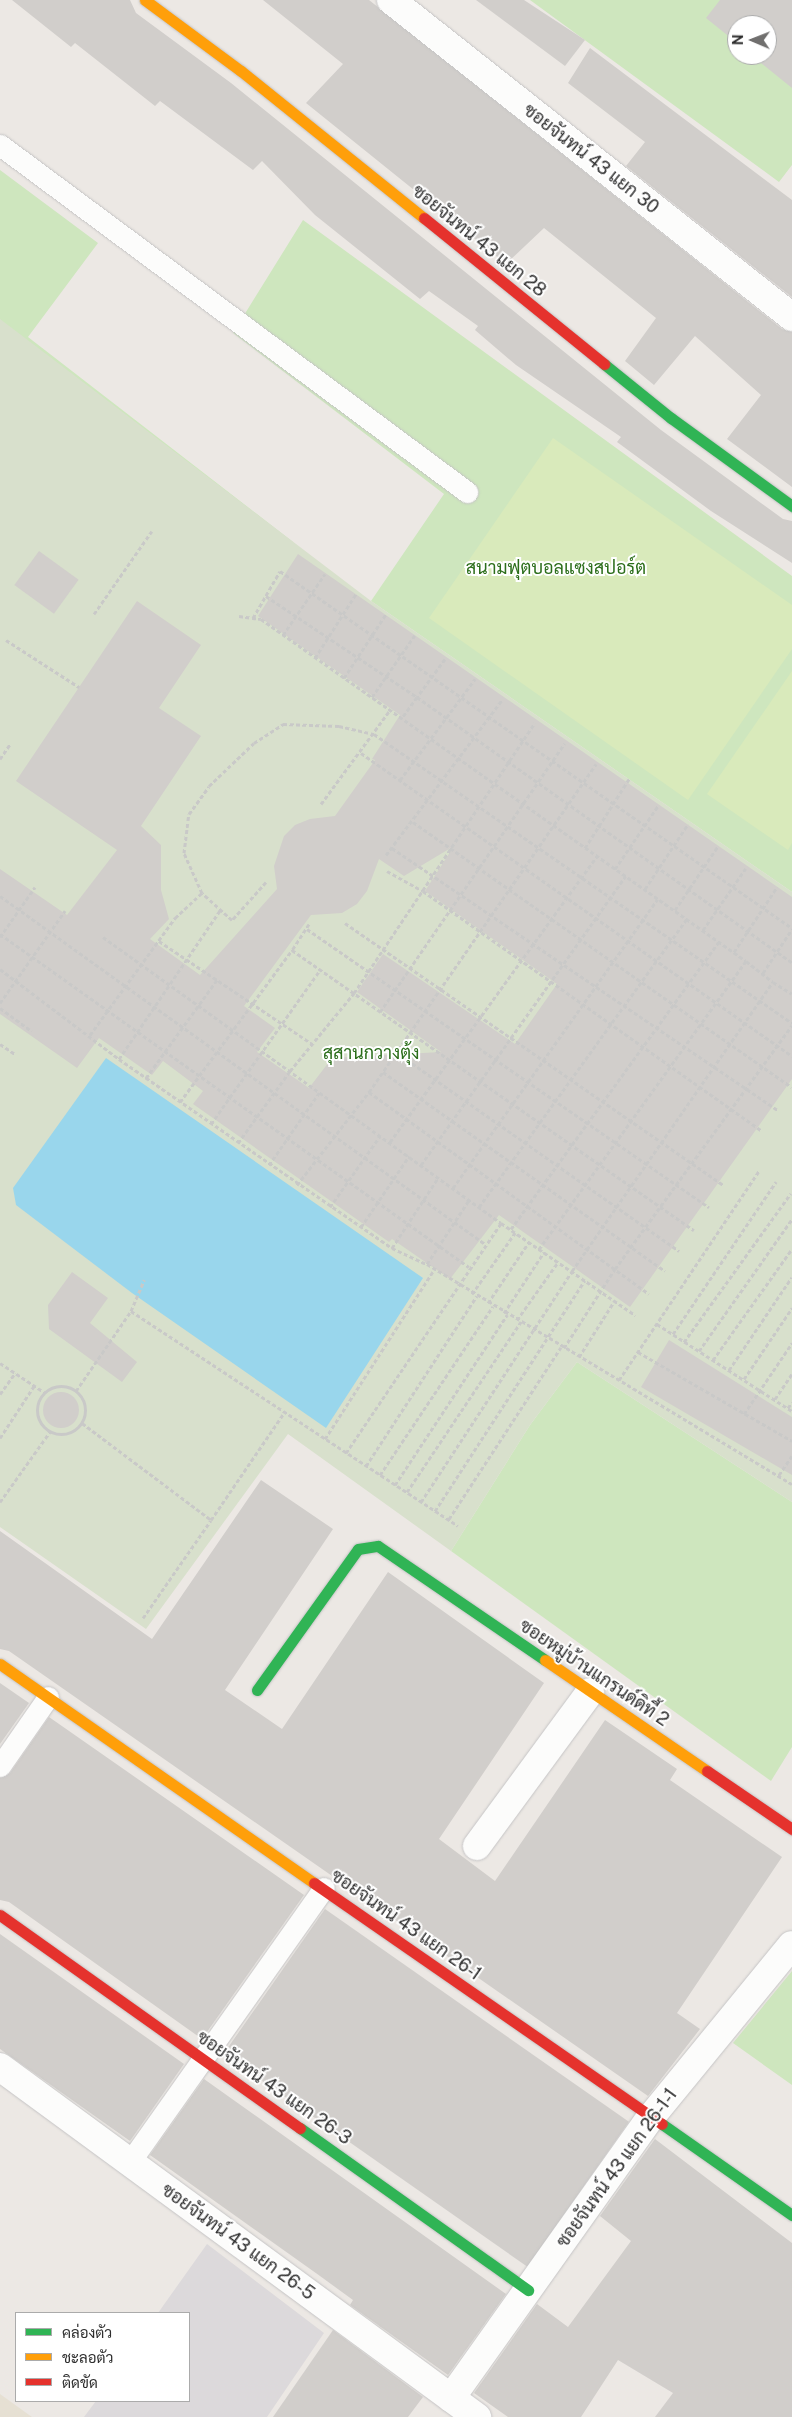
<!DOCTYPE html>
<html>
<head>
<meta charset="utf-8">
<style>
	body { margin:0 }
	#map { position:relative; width:792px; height:2417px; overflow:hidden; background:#ece8e4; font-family:"Public Sans",Sarabun,sans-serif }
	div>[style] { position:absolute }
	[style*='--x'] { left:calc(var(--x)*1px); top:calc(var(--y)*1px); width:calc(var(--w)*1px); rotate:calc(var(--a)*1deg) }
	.industrial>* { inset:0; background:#dcd9db }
	.education>* { inset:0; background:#e6e0d3 }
	.green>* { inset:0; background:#cee6be }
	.cemetery>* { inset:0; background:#d8e0cc }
	.pitch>* { inset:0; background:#d9eabb }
	.water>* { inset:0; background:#99d6ec }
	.building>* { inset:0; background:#d1cecb; transform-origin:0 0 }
	.round { border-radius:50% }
	.path>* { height:3px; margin-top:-1.5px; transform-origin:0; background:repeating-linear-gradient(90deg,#c9c9c8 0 4px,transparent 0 6.5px) }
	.path>.ring { margin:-1.5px; padding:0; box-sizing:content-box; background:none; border:3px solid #c9c9c8; border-radius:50% }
	.roads { filter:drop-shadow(0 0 1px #c5c4c5) drop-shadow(0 0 1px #c5c4c5) }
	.lane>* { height:21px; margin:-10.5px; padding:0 10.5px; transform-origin:10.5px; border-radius:10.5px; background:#fcfcfb }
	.street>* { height:28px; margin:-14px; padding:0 14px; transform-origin:14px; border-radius:14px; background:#fcfcfb }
	.fast>* { height:11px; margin:-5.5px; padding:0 5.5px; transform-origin:5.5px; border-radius:5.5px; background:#30b455 }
	.slow>* { height:11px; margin:-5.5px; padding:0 5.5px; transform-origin:5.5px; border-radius:5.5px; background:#ff9f0a }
	.jam>* { height:11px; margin:-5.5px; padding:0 5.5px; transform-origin:5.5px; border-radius:5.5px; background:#e5322d }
	span { translate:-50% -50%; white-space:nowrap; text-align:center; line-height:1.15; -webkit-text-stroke:4px #fff; paint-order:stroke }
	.street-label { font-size:18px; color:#2e2e2e }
	.park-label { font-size:18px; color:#2c6e1b }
	.legend { position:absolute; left:15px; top:2312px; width:175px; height:90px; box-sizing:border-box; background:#fff; border:1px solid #ababab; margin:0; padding:6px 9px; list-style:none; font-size:15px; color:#2e2e2e }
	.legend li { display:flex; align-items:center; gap:10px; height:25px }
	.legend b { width:25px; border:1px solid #ababab }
	.north { position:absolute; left:727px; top:15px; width:50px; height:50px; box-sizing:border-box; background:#fff; border:1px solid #ababab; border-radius:50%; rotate:271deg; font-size:14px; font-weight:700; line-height:20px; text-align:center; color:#2e2e2e }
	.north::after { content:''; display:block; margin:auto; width:18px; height:22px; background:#706f6e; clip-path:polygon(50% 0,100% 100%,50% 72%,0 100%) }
</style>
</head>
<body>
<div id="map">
	<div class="industrial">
		<div style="clip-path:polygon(207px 2244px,324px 2333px,267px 2417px,84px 2417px,96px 2401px,189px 2401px,189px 2313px,158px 2313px)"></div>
	</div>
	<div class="education">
		<div style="clip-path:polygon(0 2394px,32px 2417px,0 2417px)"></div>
	</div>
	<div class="green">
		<div style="clip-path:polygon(evenodd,530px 0,792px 0,792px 165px,779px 182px,530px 0,737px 25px,767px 25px,767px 55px,737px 55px,737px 25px)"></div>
		<div style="clip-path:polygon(0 170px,98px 243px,28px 337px,293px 542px,248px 611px,0 417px)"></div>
		<div style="clip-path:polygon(303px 220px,792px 576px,792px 892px,371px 601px,444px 494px,233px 333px)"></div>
		<div style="clip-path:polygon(577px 1362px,792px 1502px,792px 1747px,771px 1781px,451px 1551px,530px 1425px)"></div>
		<div style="clip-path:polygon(792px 1971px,792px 2085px,733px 2043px)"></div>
	</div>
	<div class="cemetery">
		<div style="clip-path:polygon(0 319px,371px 601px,792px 892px,792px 1502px,577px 1362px,530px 1425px,451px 1551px,288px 1434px,146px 1629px,0 1527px)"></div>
	</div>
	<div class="pitch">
		<div style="clip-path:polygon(553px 438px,792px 605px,792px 649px,688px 800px,429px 618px)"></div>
		<div style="clip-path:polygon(792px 671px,792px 843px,788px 850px,707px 794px)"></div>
	</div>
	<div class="water">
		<div style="clip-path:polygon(106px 1058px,423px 1278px,326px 1428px,132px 1293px,16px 1205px,13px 1188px)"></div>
	</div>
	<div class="building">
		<div style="clip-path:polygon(12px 0,130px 0,136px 13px,231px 83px,661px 430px,783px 519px,792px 521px,792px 563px,711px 511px,617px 442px,621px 437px,516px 365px,475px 330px,478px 326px,429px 291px,420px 299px,315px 215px,262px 161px,253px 170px,160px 101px,155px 106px,75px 43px,71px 47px)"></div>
		<div style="clip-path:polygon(263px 0,369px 0,782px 329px,792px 332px,792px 487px,727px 439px,761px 395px,695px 336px,654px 385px,625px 361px,656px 318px,544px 228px,506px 264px,306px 103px,343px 64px)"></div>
		<div style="clip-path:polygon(476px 0,524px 0,585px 40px,565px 66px)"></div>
		<div style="clip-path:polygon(720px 0,792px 0,792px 88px,751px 55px,767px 55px,767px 25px,737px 25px,737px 43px,706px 18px)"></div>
		<div style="clip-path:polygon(590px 48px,792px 200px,792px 297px,626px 166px,645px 142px,568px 83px)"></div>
		<div style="left:39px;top:551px;width:49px;height:42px;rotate:36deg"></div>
		<div style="clip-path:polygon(evenodd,298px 554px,792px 897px,792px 1079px,630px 1307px,499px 1215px,450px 1279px,392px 1239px,389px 1242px,193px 1104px,203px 1091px,163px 1061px,152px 1075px,99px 1038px,77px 1068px,0 1014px,0 869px,67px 915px,117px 850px,16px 781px,137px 601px,201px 645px,159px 708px,201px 736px,141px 826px,161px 845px,161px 890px,169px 919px,150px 939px,200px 975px,277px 889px,274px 866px,284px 836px,295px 825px,310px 819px,335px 816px,375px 760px,372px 759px,400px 715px,258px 616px,298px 554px,454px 846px,425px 891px,557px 984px,515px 1044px,383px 954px,357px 992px,441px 1052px,332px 1058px,309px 1088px,257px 1052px,275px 1028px,244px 1006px,311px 915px,342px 913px,357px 904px,367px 891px,379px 859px,404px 876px,454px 846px)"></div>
		<div style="clip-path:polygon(72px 1272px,108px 1298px,90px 1323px,137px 1362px,122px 1382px,49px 1329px,48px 1305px)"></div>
		<div style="clip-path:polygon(669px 1340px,792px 1417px,792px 1475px,641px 1387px)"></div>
		<div class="round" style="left:43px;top:1392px;width:36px;height:36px"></div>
		<div style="clip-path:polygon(261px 1480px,333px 1529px,225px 1690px,282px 1729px,388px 1572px,544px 1683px,439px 1839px,495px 1881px,605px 1720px,677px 1769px,670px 1780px,782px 1857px,677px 2013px,700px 2029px,648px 2096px,9px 1651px,0 1649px,0 1531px,152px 1639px)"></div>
		<div style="clip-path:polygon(0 1683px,29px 1703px,0 1744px)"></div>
		<div style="clip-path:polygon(49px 1717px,304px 1895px,202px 2039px,9px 1902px,0 1900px,0 1778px,10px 1773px)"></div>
		<div style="left:325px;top:1909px;width:371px;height:177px;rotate:35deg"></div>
		<div style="clip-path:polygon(0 1934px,184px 2064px,130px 2141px,0 2049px)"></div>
		<div style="clip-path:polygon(204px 2079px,506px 2294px,448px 2375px,350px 2305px,353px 2300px,320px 2276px,150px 2155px)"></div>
		<div style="clip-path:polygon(655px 2139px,792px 2243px,792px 2417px,655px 2417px,673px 2393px,618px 2360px,581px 2417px,508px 2417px,474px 2393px,537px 2304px,568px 2327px,631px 2241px,600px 2216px)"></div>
		<div style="clip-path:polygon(333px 2330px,423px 2397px,408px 2417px,273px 2417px)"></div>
	</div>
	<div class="path">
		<div style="--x:266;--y:596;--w:182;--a:33.8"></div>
		<div style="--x:417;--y:697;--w:26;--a:126"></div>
		<div style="--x:94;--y:614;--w:101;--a:-55.1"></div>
		<div style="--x:239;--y:616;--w:22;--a:8"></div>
		<div style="--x:261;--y:619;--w:593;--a:35.19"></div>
		<div style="--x:746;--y:961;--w:355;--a:125.7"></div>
		<div style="--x:253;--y:618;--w:54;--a:-60.1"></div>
		<div style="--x:280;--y:571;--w:624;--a:34.89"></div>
		<div style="--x:283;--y:635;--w:74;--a:-55.5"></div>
		<div style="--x:6;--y:640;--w:87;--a:32.8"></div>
		<div style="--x:315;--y:658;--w:76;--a:-57.4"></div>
		<div style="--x:445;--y:659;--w:47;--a:126.4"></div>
		<div style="--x:417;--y:697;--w:460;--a:35.3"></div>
		<div style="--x:344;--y:678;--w:77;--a:-56.7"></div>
		<div style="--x:372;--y:697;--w:75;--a:-55.3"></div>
		<div style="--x:361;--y:753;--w:527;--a:35.11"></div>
		<div style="--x:0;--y:759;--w:18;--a:-56"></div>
		<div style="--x:400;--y:780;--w:126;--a:-53.4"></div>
		<div style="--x:321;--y:804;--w:117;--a:-53.7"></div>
		<div style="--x:413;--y:822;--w:462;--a:35"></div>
		<div style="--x:392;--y:848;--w:467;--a:34.2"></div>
		<div style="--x:585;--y:848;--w:82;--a:-57.5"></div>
		<div style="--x:386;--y:855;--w:194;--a:-53.2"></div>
		<div style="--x:615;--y:869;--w:76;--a:-55.7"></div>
		<div style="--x:387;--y:871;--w:41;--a:29.1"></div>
		<div style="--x:423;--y:891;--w:415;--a:35.3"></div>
		<div style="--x:266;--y:882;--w:51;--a:131.8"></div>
		<div style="--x:232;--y:920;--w:40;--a:-138"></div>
		<div style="--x:202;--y:893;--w:44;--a:-114.2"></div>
		<div style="--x:184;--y:853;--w:39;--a:-83"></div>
		<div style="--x:189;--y:814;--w:34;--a:-54"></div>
		<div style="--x:209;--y:786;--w:62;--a:-43.7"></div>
		<div style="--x:254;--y:743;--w:35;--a:-33"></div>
		<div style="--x:283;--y:724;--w:56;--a:2"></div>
		<div style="--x:339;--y:726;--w:36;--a:13"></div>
		<div style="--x:374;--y:734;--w:508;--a:34.66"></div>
		<div style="--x:645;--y:889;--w:78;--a:-56.5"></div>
		<div style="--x:0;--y:896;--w:597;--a:35.66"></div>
		<div style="--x:675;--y:910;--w:77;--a:-56.1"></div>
		<div style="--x:345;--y:923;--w:461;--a:34.7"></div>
		<div style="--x:309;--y:924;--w:31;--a:123"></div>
		<div style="--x:292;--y:950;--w:490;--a:34.9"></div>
		<div style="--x:307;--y:929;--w:489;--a:34.7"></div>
		<div style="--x:703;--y:930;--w:75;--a:-55.3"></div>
		<div style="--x:0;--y:934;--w:575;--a:35.38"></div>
		<div style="--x:0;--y:937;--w:61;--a:-55"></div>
		<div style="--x:103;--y:937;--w:490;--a:35.7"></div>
		<div style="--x:159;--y:941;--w:184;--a:33.9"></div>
		<div style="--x:734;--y:952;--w:78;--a:-56.5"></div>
		<div style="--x:746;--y:961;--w:34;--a:38"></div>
		<div style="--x:0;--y:969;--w:149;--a:37.1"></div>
		<div style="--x:119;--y:1059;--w:332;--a:34.7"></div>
		<div style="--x:392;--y:1248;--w:38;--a:25"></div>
		<div style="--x:427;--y:1264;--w:426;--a:31.1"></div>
		<div style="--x:763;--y:973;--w:53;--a:-56.6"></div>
		<div style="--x:0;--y:1003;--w:113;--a:-54.8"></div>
		<div style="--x:0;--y:1008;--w:39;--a:36"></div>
		<div style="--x:380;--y:1012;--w:326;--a:-55.5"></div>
		<div style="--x:90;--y:1035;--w:145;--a:-54"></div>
		<div style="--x:175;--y:918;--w:37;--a:-43"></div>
		<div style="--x:0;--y:1044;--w:18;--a:34"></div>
		<div style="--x:396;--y:1052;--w:346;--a:35.1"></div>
		<div style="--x:119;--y:1059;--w:181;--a:-55.8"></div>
		<div style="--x:383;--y:1072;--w:345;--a:35.2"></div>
		<div style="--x:146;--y:1078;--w:121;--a:-54.1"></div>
		<div style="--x:369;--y:1092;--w:399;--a:-55.3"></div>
		<div style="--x:180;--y:1102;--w:189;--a:-53.6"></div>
		<div style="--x:211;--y:1124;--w:189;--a:-54.7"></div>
		<div style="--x:390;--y:1142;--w:353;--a:-54.1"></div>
		<div style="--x:238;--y:1143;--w:89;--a:-54.2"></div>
		<div style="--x:290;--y:1071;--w:101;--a:-50.6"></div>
		<div style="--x:354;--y:993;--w:325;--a:-56.2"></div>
		<div style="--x:269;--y:1165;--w:88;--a:-55.2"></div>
		<div style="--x:421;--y:1165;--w:354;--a:-54.7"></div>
		<div style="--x:297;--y:1185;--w:118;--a:-52.3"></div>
		<div style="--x:369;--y:1092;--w:345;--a:35.8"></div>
		<div style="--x:453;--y:1188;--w:354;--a:-54.7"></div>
		<div style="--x:330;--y:1207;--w:87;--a:-54.8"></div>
		<div style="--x:479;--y:1207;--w:355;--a:-54.2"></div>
		<div style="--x:361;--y:1227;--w:86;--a:-55.9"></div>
		<div style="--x:511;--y:1229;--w:354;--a:-54.1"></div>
		<div style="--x:392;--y:1248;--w:84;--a:-56.7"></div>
		<div style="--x:427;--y:1264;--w:77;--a:-56.7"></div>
		<div style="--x:472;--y:1294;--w:75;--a:-54.8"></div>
		<div style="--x:488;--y:1303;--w:73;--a:-56.1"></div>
		<div style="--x:131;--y:1311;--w:34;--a:-67"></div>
		<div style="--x:504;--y:1313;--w:73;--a:-56.7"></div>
		<div style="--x:517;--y:1320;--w:71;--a:-54.7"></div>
		<div style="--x:657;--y:1324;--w:161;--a:32.8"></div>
		<div style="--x:673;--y:1334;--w:184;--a:-55.9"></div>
		<div style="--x:684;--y:1342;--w:183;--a:-54.3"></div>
		<div style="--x:564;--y:1348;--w:94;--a:-57.2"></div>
		<div style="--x:615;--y:1269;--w:301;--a:-54"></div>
		<div style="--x:699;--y:1351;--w:161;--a:-54.8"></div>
		<div style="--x:638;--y:1352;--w:178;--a:30"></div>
		<div style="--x:579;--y:1357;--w:67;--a:-57.7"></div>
		<div style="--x:713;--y:1360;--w:136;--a:-54.6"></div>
		<div style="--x:0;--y:1363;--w:53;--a:33.4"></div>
		<div style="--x:729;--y:1370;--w:112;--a:-55.9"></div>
		<div style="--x:744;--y:1379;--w:86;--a:-55.9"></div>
		<div style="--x:619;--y:1380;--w:252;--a:-56.2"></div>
		<div class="ring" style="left:37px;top:1386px;width:45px;height:45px"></div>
		<div style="--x:76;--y:1391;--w:97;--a:-55.5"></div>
		<div style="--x:131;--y:1311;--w:391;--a:33.3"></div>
		<div style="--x:0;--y:1394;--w:26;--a:-54"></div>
		<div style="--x:775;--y:1399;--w:30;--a:-56"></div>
		<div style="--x:788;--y:1408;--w:7;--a:-56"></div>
		<div style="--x:744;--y:1414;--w:86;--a:-55.9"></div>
		<div style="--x:82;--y:1423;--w:161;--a:36.9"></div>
		<div style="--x:211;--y:1520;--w:130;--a:-55.7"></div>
		<div style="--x:0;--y:1438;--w:62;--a:-56.8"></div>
		<div style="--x:325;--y:1439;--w:201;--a:-57.2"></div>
		<div style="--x:346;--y:1453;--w:277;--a:-56"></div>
		<div style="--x:501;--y:1223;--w:163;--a:34.5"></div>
		<div style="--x:366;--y:1466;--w:203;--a:-56.9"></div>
		<div style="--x:380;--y:1475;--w:203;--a:-56.2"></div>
		<div style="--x:779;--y:1475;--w:23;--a:-56"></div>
		<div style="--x:395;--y:1485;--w:204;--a:-56.6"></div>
		<div style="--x:407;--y:1492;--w:205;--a:-56.2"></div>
		<div style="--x:0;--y:1502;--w:86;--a:-54.5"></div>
		<div style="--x:421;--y:1502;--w:276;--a:-56.8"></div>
		<div style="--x:572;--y:1271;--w:352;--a:-55.2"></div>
		<div style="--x:773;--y:982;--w:22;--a:32"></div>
		<div style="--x:435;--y:1511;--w:275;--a:-57"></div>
		<div style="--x:449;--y:1519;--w:205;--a:-56.9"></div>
		<div style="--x:143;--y:1618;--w:119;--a:-55.2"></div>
	</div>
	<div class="roads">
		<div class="lane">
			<div style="--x:0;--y:145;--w:582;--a:36.61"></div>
			<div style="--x:0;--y:1766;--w:84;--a:-55.2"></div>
			<div style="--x:129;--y:2163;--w:337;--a:-54.7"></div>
		</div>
		<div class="street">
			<div style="--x:391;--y:0;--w:511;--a:38.33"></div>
			<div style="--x:477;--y:1846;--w:191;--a:-53.7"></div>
			<div style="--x:0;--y:2067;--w:592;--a:36.27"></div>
			<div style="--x:451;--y:2398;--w:345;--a:-54.6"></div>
			<div style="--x:651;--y:2117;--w:222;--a:-50.7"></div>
		</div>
		<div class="fast">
			<div style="--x:604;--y:364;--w:86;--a:38.9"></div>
			<div style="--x:671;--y:418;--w:150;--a:36"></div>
			<div style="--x:257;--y:1690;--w:173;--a:-54.4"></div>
			<div style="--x:358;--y:1549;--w:20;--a:-9"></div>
			<div style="--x:378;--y:1546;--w:202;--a:34.3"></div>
			<div style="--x:662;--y:2124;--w:159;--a:35"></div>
			<div style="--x:300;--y:2128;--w:280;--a:35.4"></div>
		</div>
		<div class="slow">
			<div style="--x:145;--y:0;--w:119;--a:36.5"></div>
			<div style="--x:241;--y:71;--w:235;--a:38.8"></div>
			<div style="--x:545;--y:1660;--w:196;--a:34.4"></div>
			<div style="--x:0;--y:1664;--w:383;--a:34.9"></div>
		</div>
		<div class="jam">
			<div style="--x:424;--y:218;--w:232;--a:39"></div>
			<div style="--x:707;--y:1771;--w:103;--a:34.3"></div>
			<div style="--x:314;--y:1883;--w:423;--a:34.7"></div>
			<div style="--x:0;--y:1915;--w:368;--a:35.4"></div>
		</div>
	</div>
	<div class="street-label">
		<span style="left:591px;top:159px;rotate:38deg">ซอยจันทน์ 43 แยก 30</span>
		<span style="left:479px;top:241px;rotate:39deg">ซอยจันทน์ 43 แยก 28</span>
		<span style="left:594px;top:1673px;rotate:34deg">ซอยหมู่บ้านแกรนด์ดิที้ 2</span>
		<span style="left:406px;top:1925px;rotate:35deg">ซอยจันทน์ 43 แยก 26-1</span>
		<span style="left:274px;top:2088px;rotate:35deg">ซอยจันทน์ 43 แยก 26-3</span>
		<span style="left:617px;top:2168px;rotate:-54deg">ซอยจันทน์ 43 แยก 26-1-1</span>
		<span style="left:238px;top:2242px;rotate:36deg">ซอยจันทน์ 43 แยก 26-5</span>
	</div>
	<div class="park-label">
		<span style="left:556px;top:568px">สนามฟุตบอลแซงสปอร์ต</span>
		<span style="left:371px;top:1053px">สุสานกวางตุ้ง</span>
	</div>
	<ul class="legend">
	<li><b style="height:6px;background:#30b455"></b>คล่องตัว</li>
	<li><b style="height:6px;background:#ff9f0a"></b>ชะลอตัว</li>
	<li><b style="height:6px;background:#e5322d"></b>ติดขัด</li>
	</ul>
	<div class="north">N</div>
</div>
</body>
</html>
